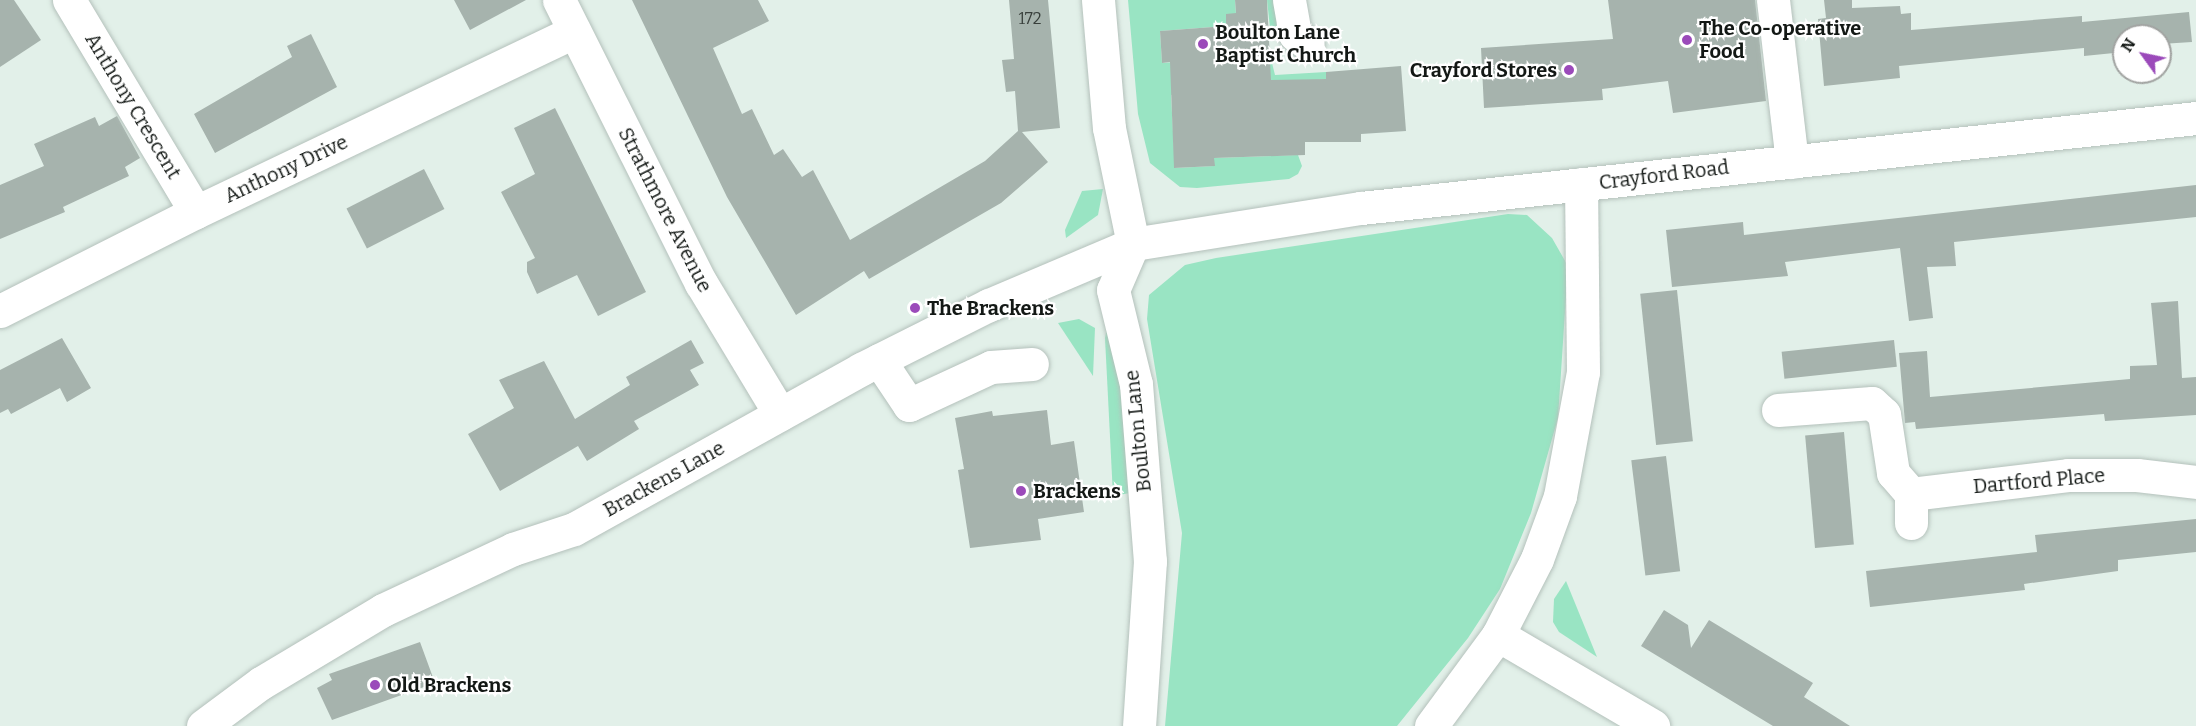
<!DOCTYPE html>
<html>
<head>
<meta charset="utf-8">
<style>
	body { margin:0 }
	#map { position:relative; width:2196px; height:726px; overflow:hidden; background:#e2f0e9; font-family:Bitter,serif }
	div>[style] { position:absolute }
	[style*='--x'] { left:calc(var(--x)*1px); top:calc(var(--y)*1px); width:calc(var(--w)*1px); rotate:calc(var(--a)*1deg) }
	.green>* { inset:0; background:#99e4c3 }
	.building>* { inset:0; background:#a6b3ad; transform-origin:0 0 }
	.roads { filter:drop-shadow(0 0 2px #b4c1bb) drop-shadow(0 0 2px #b4c1bb) }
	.minor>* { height:33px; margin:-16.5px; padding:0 16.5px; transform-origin:16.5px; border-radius:16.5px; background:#fff }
	.dots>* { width:16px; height:16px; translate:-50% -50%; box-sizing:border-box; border:3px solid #fff; border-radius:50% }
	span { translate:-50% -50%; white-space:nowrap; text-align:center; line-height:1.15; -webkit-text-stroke:4.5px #fff; paint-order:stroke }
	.number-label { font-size:16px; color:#383f3b }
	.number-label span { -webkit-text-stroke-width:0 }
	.poi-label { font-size:20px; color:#131815; font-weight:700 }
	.left { translate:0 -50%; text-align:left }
	.right { translate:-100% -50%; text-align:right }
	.street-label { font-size:20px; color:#131815 }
	.north { position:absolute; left:2112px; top:24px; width:60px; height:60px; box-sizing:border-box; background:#fff; border:2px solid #a1a3a1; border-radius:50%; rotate:303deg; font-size:16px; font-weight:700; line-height:24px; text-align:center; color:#131815 }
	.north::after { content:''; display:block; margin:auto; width:21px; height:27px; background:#9b4aba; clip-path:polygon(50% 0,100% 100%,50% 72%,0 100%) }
</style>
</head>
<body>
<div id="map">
	<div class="green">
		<div style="clip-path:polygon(1128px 0,1235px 0,1236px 14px,1226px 14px,1226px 26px,1160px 31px,1162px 63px,1270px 55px,1275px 75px,1326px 72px,1326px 79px,1171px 95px,1175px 168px,1214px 166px,1214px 158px,1298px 155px,1302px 166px,1298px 174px,1289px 179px,1197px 188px,1180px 187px,1150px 163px,1138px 114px)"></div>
		<div style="clip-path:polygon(1267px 0,1279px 0,1279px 30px,1271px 37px)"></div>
		<div style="clip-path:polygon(1103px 189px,1098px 215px,1066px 238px,1065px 230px,1082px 191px)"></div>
		<div style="clip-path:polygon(1508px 214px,1527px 215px,1552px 238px,1568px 266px,1558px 418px,1531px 513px,1500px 589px,1468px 638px,1397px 726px,1165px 726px,1182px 533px,1147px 319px,1149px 295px,1185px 265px,1216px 258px)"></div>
		<div style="clip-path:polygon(1079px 319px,1095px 328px,1093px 376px,1058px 323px)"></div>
		<div style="clip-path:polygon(1108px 324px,1122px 368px,1130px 493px,1113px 496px,1105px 338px)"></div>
		<div style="clip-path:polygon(1566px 581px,1597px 657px,1559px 632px,1553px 622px,1554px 599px)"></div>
	</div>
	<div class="building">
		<div style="clip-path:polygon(0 0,14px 0,41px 40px,0 67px)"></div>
		<div style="clip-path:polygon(454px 0,526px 0,470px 30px)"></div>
		<div style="clip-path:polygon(632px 0,758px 0,769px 21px,713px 48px,742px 114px,752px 109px,774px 155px,783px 149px,802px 177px,813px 170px,850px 240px,985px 161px,1018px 131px,1015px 91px,1006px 92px,1002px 60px,1014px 59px,1009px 0,1048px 0,1060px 128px,1022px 132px,1048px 162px,1001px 203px,869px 279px,864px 271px,796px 315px,727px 197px)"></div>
		<div style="clip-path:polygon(1235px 0,1267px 0,1271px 80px,1326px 79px,1326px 72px,1401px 66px,1406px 131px,1361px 134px,1361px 142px,1305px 142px,1305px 155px,1214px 158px,1215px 166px,1174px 168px,1170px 62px,1162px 63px,1160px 31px,1226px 26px,1226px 14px,1236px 13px)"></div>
		<div style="clip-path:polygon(1608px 0,1755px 0,1766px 101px,1673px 113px,1668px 81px,1602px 89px,1603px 100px,1484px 108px,1481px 48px,1613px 39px)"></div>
		<div style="clip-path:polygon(1824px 0,1852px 0,1852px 8px,1900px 6px,1901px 14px,1911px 13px,1911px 30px,2082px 16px,2082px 22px,2189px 12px,2192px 42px,2161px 44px,2160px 48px,2160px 36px,2124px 36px,2124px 52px,2084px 56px,2084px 48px,1899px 66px,1900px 78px,1824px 86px,1818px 19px,1826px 18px)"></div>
		<div style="clip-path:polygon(311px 34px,337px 87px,215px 153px,194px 114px,292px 57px,287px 46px)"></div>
		<div style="clip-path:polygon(555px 108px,646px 292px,598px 316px,577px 275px,537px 294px,527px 272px,527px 262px,535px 258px,501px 192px,535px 174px,514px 128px)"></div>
		<div style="clip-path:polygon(117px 116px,140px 158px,125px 167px,129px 176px,63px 207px,65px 212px,0 239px,0 185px,44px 166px,34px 144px,95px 117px,99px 126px)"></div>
		<div style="left:424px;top:169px;width:45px;height:87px;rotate:63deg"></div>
		<div style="clip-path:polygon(2196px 185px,2196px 217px,1954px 242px,1956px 266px,1927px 267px,1933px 318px,1909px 321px,1900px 248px,1785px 262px,1788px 276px,1672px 287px,1666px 230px,1743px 222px,1744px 235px)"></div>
		<div style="left:1677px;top:290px;width:152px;height:37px;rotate:84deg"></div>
		<div style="clip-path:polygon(2178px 301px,2182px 378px,2196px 377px,2196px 415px,2105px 421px,2104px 414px,1916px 429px,1915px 422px,1905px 423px,1899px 353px,1927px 351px,1930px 397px,2130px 379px,2130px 366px,2157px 365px,2151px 303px)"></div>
		<div style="clip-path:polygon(62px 338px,91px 388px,67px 402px,60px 388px,11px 414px,8px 409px,0 413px,0 370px)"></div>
		<div style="clip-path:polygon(691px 340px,704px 363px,690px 370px,699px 385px,634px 421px,639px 429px,587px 461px,578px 446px,500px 491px,468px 434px,514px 408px,499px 380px,544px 361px,575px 419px,630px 385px,626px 377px)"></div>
		<div style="left:1894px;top:340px;width:27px;height:113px;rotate:84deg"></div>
		<div style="clip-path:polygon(1047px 410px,1051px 445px,1074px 441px,1084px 512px,1038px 519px,1041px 540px,970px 548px,958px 470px,964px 469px,955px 418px,992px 411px,993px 416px)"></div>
		<div style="left:1844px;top:432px;width:113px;height:39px;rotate:85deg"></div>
		<div style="left:1666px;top:456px;width:116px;height:35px;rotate:83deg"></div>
		<div style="clip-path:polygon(2196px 519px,2196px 552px,2118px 560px,2118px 571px,2024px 584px,2025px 590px,1870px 607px,1866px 571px,2037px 552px,2035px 535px)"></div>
		<div style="clip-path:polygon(1664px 610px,1688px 625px,1691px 648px,1709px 620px,1813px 683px,1804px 697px,1850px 726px,1773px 726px,1641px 646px)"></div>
		<div style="clip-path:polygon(420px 642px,435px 683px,332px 720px,317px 688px,332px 680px,329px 674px)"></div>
	</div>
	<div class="roads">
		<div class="minor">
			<div style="--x:69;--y:0;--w:247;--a:59.1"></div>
			<div style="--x:559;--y:0;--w:317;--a:63.4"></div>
			<div style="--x:701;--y:283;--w:153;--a:58.9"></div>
			<div style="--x:1098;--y:0;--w:128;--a:85.1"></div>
			<div style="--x:1109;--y:128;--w:118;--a:78.3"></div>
			<div style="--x:1133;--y:244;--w:50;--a:113.5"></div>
			<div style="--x:1113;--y:290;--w:97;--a:76.3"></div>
			<div style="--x:1136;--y:384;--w:178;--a:85.5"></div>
			<div style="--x:1150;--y:561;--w:165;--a:93.8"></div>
			<div style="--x:1289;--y:0;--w:35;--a:80"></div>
			<div style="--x:1295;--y:34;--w:16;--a:38"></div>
			<div style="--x:1773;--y:0;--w:163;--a:83.3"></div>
			<div style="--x:0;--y:311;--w:220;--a:-26.8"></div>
			<div style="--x:196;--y:212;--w:419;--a:-25.5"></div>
			<div style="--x:879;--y:360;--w:54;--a:56.3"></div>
			<div style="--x:909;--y:405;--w:90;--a:-24.9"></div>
			<div style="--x:991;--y:367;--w:41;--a:-4.2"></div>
			<div style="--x:1778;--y:410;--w:94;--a:-4.3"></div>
			<div style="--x:1872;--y:403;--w:16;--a:43"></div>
			<div style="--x:1884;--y:414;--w:60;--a:81.3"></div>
			<div style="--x:1893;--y:473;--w:28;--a:49"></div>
			<div style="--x:1911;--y:523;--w:29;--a:-90"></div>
			<div style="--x:1911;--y:494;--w:158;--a:-6.9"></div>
			<div style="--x:2068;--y:475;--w:69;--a:0"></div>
			<div style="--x:2137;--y:475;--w:59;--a:6.8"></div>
			<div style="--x:1498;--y:635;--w:180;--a:30.4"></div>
			<div style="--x:203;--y:726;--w:72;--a:-36.6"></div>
			<div style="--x:261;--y:683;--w:142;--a:-30.9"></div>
			<div style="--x:383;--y:610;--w:144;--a:-25.1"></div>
			<div style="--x:513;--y:549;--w:64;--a:-18.2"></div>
			<div style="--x:574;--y:529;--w:329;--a:-29.1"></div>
			<div style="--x:861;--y:369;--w:143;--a:-26.6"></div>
			<div style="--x:989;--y:305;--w:156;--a:-23"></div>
			<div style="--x:1133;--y:244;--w:231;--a:-9"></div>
			<div style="--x:1361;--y:208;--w:840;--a:-6.15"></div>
			<div style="--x:1431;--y:726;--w:113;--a:-53.6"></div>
			<div style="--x:1498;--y:635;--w:85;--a:-62.8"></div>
			<div style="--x:1537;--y:559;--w:67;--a:-69.9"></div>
			<div style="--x:1560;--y:496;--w:126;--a:-79.5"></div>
			<div style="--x:1583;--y:372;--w:188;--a:-90.6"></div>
		</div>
	</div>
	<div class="dots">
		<div style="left:1687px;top:40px;background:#9b4aba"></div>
		<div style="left:1203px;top:44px;background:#9b4aba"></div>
		<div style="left:1569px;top:70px;background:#9b4aba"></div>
		<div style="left:915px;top:308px;background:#9b4aba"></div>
		<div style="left:1021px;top:491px;background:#9b4aba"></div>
		<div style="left:375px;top:685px;background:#9b4aba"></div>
	</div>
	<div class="number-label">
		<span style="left:1030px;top:19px">172</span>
	</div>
	<div class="poi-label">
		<span class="left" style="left:1699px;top:40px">The Co-operative<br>Food</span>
		<span class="left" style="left:1215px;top:44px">Boulton Lane<br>Baptist Church</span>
		<span class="right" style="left:1557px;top:70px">Crayford Stores</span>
		<span class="left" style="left:927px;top:308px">The Brackens</span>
		<span class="left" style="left:1033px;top:491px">Brackens</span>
		<span class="left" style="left:387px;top:685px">Old Brackens</span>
	</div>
	<div class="street-label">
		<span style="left:133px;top:106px;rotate:59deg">Anthony Crescent</span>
		<span style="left:286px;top:169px;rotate:-25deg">Anthony Drive</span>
		<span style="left:1664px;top:175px;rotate:-7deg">Crayford Road</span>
		<span style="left:665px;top:210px;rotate:63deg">Strathmore Avenue</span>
		<span style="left:1138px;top:431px;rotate:-96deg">Boulton Lane</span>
		<span style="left:664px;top:479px;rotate:-29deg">Brackens Lane</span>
		<span style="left:2039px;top:481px;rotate:-5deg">Dartford Place</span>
	</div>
	<div class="north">N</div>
</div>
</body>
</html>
